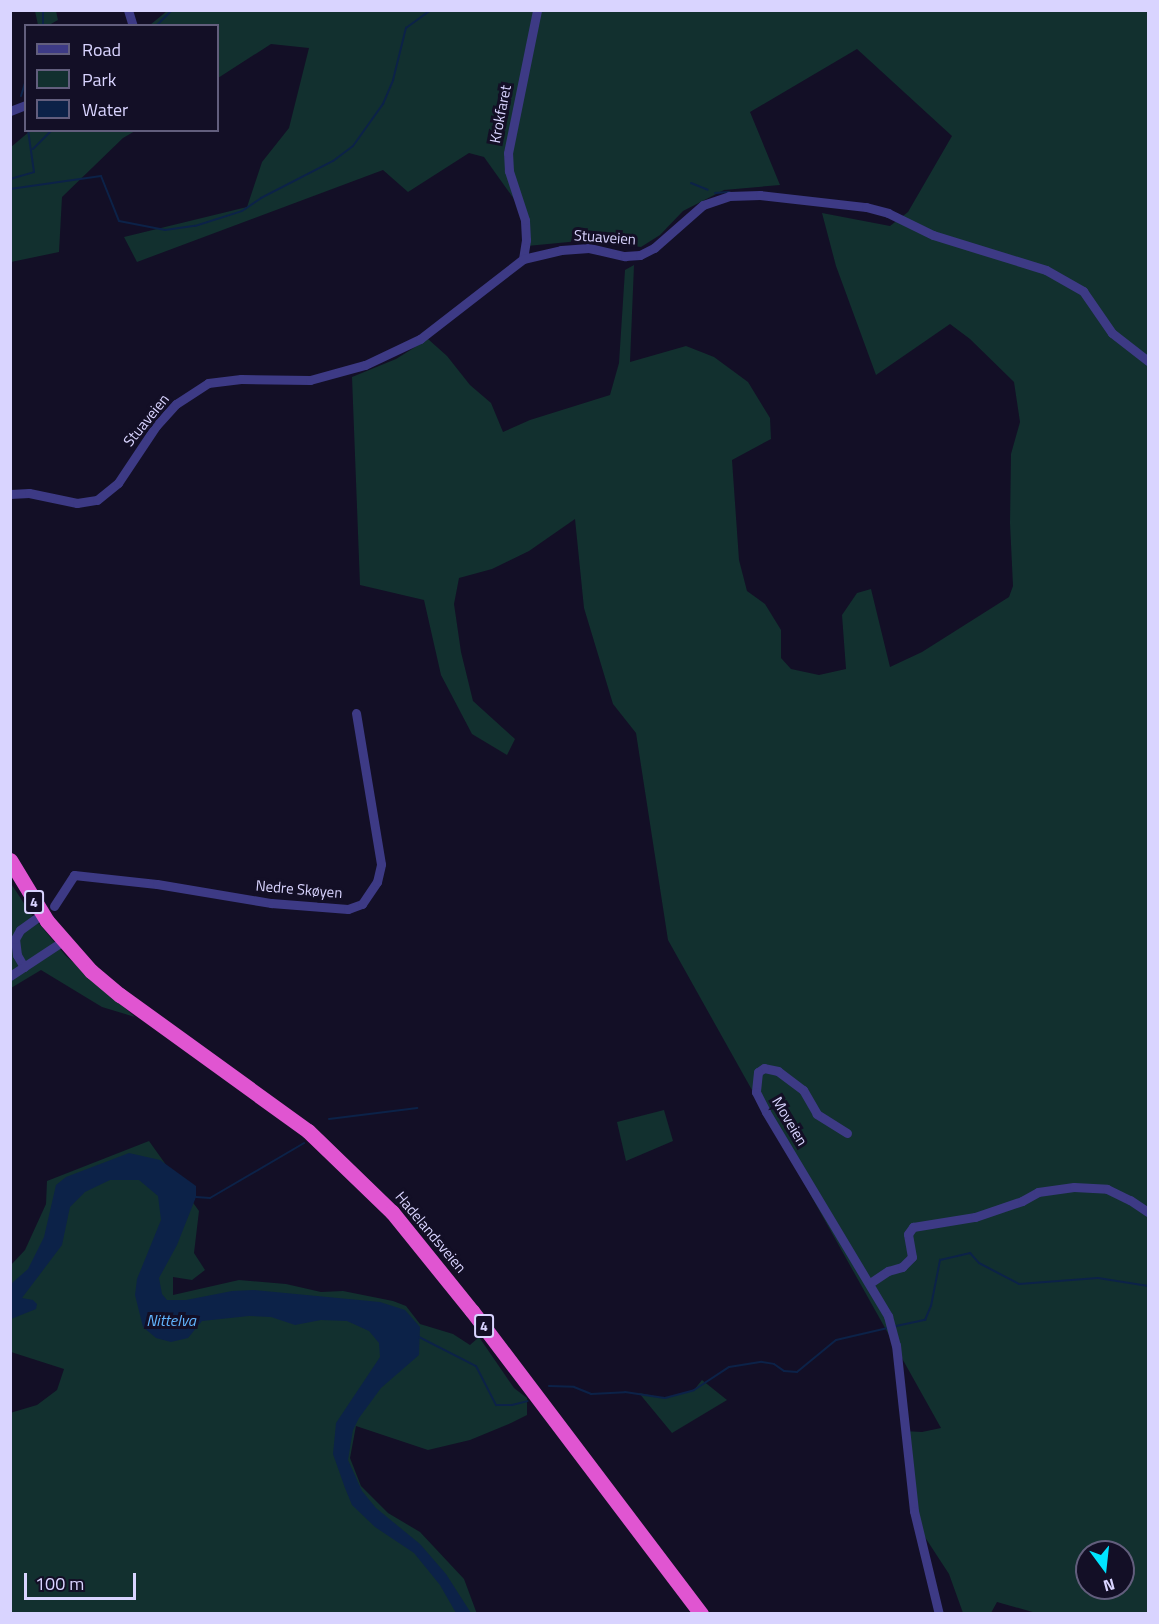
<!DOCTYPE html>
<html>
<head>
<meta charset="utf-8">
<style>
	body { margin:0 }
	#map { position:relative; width:1159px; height:1624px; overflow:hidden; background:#130f26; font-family:"Titillium Web",sans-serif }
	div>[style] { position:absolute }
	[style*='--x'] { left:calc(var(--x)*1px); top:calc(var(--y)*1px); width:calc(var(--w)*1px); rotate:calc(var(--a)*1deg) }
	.green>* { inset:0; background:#12302f }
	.water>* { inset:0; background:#0c2248 }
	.stream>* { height:2px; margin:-1px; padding:0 1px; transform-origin:1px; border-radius:1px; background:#0c2248 }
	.minor>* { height:9px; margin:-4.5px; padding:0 4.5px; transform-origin:4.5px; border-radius:4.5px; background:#3d3a85 }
	.trunk>* { height:15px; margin:-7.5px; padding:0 7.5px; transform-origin:7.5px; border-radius:7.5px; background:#e055d1 }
	span { translate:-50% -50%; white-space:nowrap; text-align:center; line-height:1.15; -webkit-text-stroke:6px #130f26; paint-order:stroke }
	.shield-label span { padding:2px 4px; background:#130f26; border:2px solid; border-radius:4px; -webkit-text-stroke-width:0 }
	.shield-label { font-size:14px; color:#d9d4ff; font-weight:700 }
	.street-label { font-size:15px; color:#d9d4ff }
	.water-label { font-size:16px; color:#62b6ff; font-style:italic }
	.frame { position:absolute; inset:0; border:12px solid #d9d4ff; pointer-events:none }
	.legend { position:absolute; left:24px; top:24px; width:195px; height:108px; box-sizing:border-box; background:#130f26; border:2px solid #625e7d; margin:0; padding:8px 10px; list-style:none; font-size:18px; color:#d9d4ff }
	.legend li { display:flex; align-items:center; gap:12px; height:30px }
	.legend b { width:30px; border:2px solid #625e7d }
	.north { position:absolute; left:1075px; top:1540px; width:60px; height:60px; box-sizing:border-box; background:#130f26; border:2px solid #625e7d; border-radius:50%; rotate:165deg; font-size:16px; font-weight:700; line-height:24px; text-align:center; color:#d9d4ff }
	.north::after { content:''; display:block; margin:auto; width:21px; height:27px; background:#00e5ff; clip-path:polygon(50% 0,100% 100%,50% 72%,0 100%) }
	.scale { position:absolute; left:24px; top:1573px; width:112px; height:27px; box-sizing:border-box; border:3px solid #d9d4ff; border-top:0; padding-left:8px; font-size:18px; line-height:21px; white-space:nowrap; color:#d9d4ff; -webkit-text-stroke:4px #130f26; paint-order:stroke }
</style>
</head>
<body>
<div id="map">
	<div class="green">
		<div style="clip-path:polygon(35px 11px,56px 11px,58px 20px,49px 25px,38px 25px)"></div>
		<div style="clip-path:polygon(evenodd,167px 11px,1148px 11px,1148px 1613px,1036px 1613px,997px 1602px,991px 1613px,963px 1613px,949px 1574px,917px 1525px,903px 1431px,922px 1432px,941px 1428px,668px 940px,636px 733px,613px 704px,584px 608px,575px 519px,529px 551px,492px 569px,459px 578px,454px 604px,461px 652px,473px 701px,515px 739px,507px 755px,472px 734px,441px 675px,424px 600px,360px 585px,352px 377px,396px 359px,428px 339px,447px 356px,470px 385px,491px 403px,503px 432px,530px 420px,610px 395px,619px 363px,625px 270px,634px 265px,630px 362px,686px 346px,714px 357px,748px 382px,770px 418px,771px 439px,732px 460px,739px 560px,747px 591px,765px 604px,781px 630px,781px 658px,791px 669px,819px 675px,846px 669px,842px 615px,857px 593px,871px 589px,890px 667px,922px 652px,1009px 597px,1013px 586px,1010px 523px,1011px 454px,1020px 422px,1014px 382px,970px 339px,950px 324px,876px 375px,836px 266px,822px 213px,890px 226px,908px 212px,952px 136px,857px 49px,750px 112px,780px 185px,724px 190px,683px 211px,660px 235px,641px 247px,590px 240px,527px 246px,519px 206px,484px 157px,469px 153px,408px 192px,383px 170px,137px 262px,124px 237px,247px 207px,262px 162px,289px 128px,309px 48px,271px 44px,218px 78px,218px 26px,150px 25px,167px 11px,1087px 1552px,1123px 1552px,1123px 1588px,1087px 1588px,1087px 1552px)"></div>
		<div style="clip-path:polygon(30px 131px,135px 131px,123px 138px,62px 197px,59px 252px,11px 262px,11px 147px)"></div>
		<div style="clip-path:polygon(10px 882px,31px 914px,66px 956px,135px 1017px,102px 1007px,41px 970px,11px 988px)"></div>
		<div style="clip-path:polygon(664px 1110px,673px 1141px,626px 1161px,617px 1122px)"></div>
		<div style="clip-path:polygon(149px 1141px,199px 1211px,194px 1253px,205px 1270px,192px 1280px,173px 1277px,173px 1295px,239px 1280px,286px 1284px,321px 1292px,343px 1291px,393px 1301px,406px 1306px,420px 1324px,453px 1334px,470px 1345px,479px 1337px,514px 1388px,527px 1398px,527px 1415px,511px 1423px,470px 1440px,428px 1450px,356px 1426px,350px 1458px,361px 1486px,388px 1513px,420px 1532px,464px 1579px,477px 1614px,11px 1613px,10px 1413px,37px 1405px,57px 1390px,64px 1369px,11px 1352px,11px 1265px,25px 1250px,46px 1204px,47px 1181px)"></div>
		<div style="clip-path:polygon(702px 1380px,727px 1400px,672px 1433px,639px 1393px,665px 1398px,694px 1390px)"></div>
	</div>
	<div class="water">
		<div style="clip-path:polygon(129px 1153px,160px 1160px,196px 1186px,196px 1197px,177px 1245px,159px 1278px,162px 1294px,167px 1300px,186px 1300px,232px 1291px,254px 1290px,380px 1302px,405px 1310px,420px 1327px,419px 1355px,381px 1388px,359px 1418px,353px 1430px,348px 1460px,362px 1491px,376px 1508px,420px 1544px,446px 1574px,471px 1613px,456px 1613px,440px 1585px,414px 1553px,375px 1527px,352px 1505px,345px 1488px,333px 1454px,336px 1423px,380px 1357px,379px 1343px,369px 1331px,347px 1321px,321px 1320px,295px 1325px,271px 1317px,249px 1316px,202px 1321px,188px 1338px,171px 1342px,156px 1338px,143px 1327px,135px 1295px,137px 1279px,161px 1220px,158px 1196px,139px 1180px,110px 1180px,85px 1192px,70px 1207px,62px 1245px,22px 1298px,33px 1300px,37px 1304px,36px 1309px,11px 1319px,11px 1284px,28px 1269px,44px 1237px,56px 1185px,66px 1177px)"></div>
	</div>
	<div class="stream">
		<div style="--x:43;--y:26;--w:16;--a:-90"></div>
		<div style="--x:156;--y:26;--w:23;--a:-45"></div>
		<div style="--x:21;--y:96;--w:17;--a:-73"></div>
		<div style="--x:33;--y:149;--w:27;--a:-45"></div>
		<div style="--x:10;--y:179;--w:25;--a:-16"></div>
		<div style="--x:34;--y:172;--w:42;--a:-98.1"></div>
		<div style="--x:691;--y:183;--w:18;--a:22"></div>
		<div style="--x:10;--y:189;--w:92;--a:-8.1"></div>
		<div style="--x:101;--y:176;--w:48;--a:68.2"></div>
		<div style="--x:119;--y:221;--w:47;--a:11.1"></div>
		<div style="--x:165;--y:230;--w:30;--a:-8"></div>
		<div style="--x:195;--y:226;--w:49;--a:-17.7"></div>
		<div style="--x:242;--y:211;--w:23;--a:-34"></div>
		<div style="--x:261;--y:198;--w:81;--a:-27.2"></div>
		<div style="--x:333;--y:161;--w:25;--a:-37"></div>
		<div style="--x:353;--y:146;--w:52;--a:-54.5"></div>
		<div style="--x:383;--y:104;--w:26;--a:-67"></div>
		<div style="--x:393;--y:80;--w:54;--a:-76"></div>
		<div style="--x:406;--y:28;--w:31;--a:-36"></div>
		<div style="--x:715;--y:193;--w:14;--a:-4"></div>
		<div style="--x:329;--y:1119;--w:89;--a:-7.1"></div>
		<div style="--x:196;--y:1197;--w:14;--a:4"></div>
		<div style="--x:210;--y:1198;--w:109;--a:-30.3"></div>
		<div style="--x:896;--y:1326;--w:30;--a:-12"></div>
		<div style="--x:925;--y:1320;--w:15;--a:-67"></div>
		<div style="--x:931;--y:1306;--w:47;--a:-78.9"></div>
		<div style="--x:940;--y:1260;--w:31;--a:-13"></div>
		<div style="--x:970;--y:1253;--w:13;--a:48"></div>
		<div style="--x:979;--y:1263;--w:45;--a:27.7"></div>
		<div style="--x:1019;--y:1284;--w:79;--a:-4.3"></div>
		<div style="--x:1098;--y:1278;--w:51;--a:9.1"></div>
		<div style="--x:419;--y:1337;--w:64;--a:27"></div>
		<div style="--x:476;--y:1366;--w:44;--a:62.9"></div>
		<div style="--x:496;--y:1405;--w:16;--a:0"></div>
		<div style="--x:512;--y:1405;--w:16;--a:-14"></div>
		<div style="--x:549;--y:1386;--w:25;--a:2"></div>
		<div style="--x:574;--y:1387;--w:18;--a:22"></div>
		<div style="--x:591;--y:1394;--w:34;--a:-3"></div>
		<div style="--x:625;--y:1392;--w:40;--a:8.5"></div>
		<div style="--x:665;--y:1398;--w:30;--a:-15"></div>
		<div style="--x:694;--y:1390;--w:42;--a:-33.3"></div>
		<div style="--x:729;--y:1367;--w:33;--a:-9"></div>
		<div style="--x:762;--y:1362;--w:12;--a:9"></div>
		<div style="--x:774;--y:1364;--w:12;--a:35"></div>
		<div style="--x:784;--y:1371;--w:13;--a:4"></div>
		<div style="--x:797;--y:1372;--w:50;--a:-39.4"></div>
		<div style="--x:836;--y:1340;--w:53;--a:-13"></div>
	</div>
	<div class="minor">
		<div style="--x:128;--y:10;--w:17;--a:73"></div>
		<div style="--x:10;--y:111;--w:17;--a:-21"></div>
		<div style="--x:523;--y:259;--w:19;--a:-81"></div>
		<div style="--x:526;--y:240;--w:20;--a:-93"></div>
		<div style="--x:525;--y:220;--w:52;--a:-108.1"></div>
		<div style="--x:509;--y:171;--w:18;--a:-93"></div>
		<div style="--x:508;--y:153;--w:146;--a:-78.5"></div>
		<div style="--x:10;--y:494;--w:19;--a:-3"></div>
		<div style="--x:29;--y:493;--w:49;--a:11.8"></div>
		<div style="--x:77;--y:503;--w:20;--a:-9"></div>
		<div style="--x:97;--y:500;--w:27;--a:-39"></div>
		<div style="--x:118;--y:483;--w:69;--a:-56.3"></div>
		<div style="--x:156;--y:426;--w:30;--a:-48"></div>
		<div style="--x:176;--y:404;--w:38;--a:-33"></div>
		<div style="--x:208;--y:383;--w:33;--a:-7"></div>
		<div style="--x:241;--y:379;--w:69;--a:0.8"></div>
		<div style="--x:310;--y:380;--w:57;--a:-15.3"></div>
		<div style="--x:365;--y:365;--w:61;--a:-25.3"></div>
		<div style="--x:420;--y:339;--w:130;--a:-37.8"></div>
		<div style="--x:523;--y:259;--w:39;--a:-13"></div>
		<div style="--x:561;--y:250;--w:28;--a:-4"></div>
		<div style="--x:589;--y:248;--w:37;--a:13"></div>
		<div style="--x:625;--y:256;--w:15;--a:-4"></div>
		<div style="--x:640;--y:255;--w:16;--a:-27"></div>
		<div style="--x:654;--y:248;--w:65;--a:-41.3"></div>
		<div style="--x:703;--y:205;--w:28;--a:-19"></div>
		<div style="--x:729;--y:196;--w:31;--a:-2"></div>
		<div style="--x:760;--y:195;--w:107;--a:6.5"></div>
		<div style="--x:866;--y:207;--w:23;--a:15"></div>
		<div style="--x:888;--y:213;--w:50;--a:26.1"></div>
		<div style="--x:933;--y:235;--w:118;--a:17.2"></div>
		<div style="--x:1046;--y:270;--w:43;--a:29.6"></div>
		<div style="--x:1083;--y:291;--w:51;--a:55.4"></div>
		<div style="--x:1112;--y:333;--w:46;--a:37.9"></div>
		<div style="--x:54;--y:906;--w:37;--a:-57"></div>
		<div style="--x:74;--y:875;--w:83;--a:6.2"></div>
		<div style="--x:157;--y:884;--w:116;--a:9.5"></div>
		<div style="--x:271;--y:903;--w:77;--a:4.5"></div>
		<div style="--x:348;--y:909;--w:15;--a:-20"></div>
		<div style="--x:362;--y:904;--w:27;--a:-56"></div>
		<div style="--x:377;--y:882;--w:18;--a:-77"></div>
		<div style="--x:381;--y:864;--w:153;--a:-99.4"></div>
		<div style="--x:24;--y:967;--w:14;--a:-120"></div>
		<div style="--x:17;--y:955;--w:16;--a:-97"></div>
		<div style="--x:15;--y:939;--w:10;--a:-61"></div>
		<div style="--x:20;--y:930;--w:19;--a:-36"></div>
		<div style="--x:10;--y:976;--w:64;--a:-33.4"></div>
		<div style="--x:847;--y:1133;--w:36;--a:-148"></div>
		<div style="--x:817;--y:1114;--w:28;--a:-120"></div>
		<div style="--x:803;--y:1090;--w:31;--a:-143"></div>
		<div style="--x:778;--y:1071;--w:14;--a:-168"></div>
		<div style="--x:764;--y:1068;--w:7;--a:146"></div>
		<div style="--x:758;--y:1072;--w:20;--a:96"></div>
		<div style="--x:756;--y:1092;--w:22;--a:63"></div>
		<div style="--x:766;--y:1112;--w:238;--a:59.1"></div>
		<div style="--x:888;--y:1316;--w:30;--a:75"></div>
		<div style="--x:896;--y:1345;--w:167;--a:83.8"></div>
		<div style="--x:914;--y:1511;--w:106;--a:76.4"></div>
		<div style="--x:870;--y:1283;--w:22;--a:-34"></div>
		<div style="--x:888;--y:1271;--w:15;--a:-16"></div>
		<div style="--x:902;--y:1267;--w:14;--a:-45"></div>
		<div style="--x:912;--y:1257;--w:23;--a:-100"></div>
		<div style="--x:908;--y:1234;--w:9;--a:-54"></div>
		<div style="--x:913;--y:1227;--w:63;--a:-9.2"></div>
		<div style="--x:975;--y:1217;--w:50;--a:-18.8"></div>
		<div style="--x:1022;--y:1201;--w:18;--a:-29"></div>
		<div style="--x:1038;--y:1192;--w:36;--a:-8"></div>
		<div style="--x:1074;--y:1187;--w:33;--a:3"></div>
		<div style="--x:1107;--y:1189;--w:25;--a:26"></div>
		<div style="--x:1130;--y:1200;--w:22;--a:34"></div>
	</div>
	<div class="trunk">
		<div style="--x:10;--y:860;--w:71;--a:58.8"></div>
		<div style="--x:47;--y:921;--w:67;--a:48.7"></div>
		<div style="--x:91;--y:971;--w:38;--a:40"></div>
		<div style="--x:120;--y:995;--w:232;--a:35.9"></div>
		<div style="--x:308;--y:1131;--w:117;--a:44"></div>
		<div style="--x:392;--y:1212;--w:127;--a:51.1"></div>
		<div style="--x:472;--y:1311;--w:380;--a:52.9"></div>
	</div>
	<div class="shield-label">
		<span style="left:34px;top:902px">4</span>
		<span style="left:484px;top:1326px">4</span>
	</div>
	<div class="street-label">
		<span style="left:500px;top:114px;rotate:-79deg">Krokfaret</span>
		<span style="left:605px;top:237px;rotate:4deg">Stuaveien</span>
		<span style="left:146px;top:420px;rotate:-51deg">Stuaveien</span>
		<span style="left:299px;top:889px;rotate:5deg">Nedre Skøyen</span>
		<span style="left:790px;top:1121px;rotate:59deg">Moveien</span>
		<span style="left:431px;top:1232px;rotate:50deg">Hadelandsveien</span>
	</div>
	<div class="water-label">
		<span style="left:171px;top:1320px">Nittelva</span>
	</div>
	<div class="frame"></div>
	<ul class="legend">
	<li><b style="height:8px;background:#3d3a85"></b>Road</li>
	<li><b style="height:16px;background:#12302f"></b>Park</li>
	<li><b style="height:16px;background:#0c2248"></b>Water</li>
	</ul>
	<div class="north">N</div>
	<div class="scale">100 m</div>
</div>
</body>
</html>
